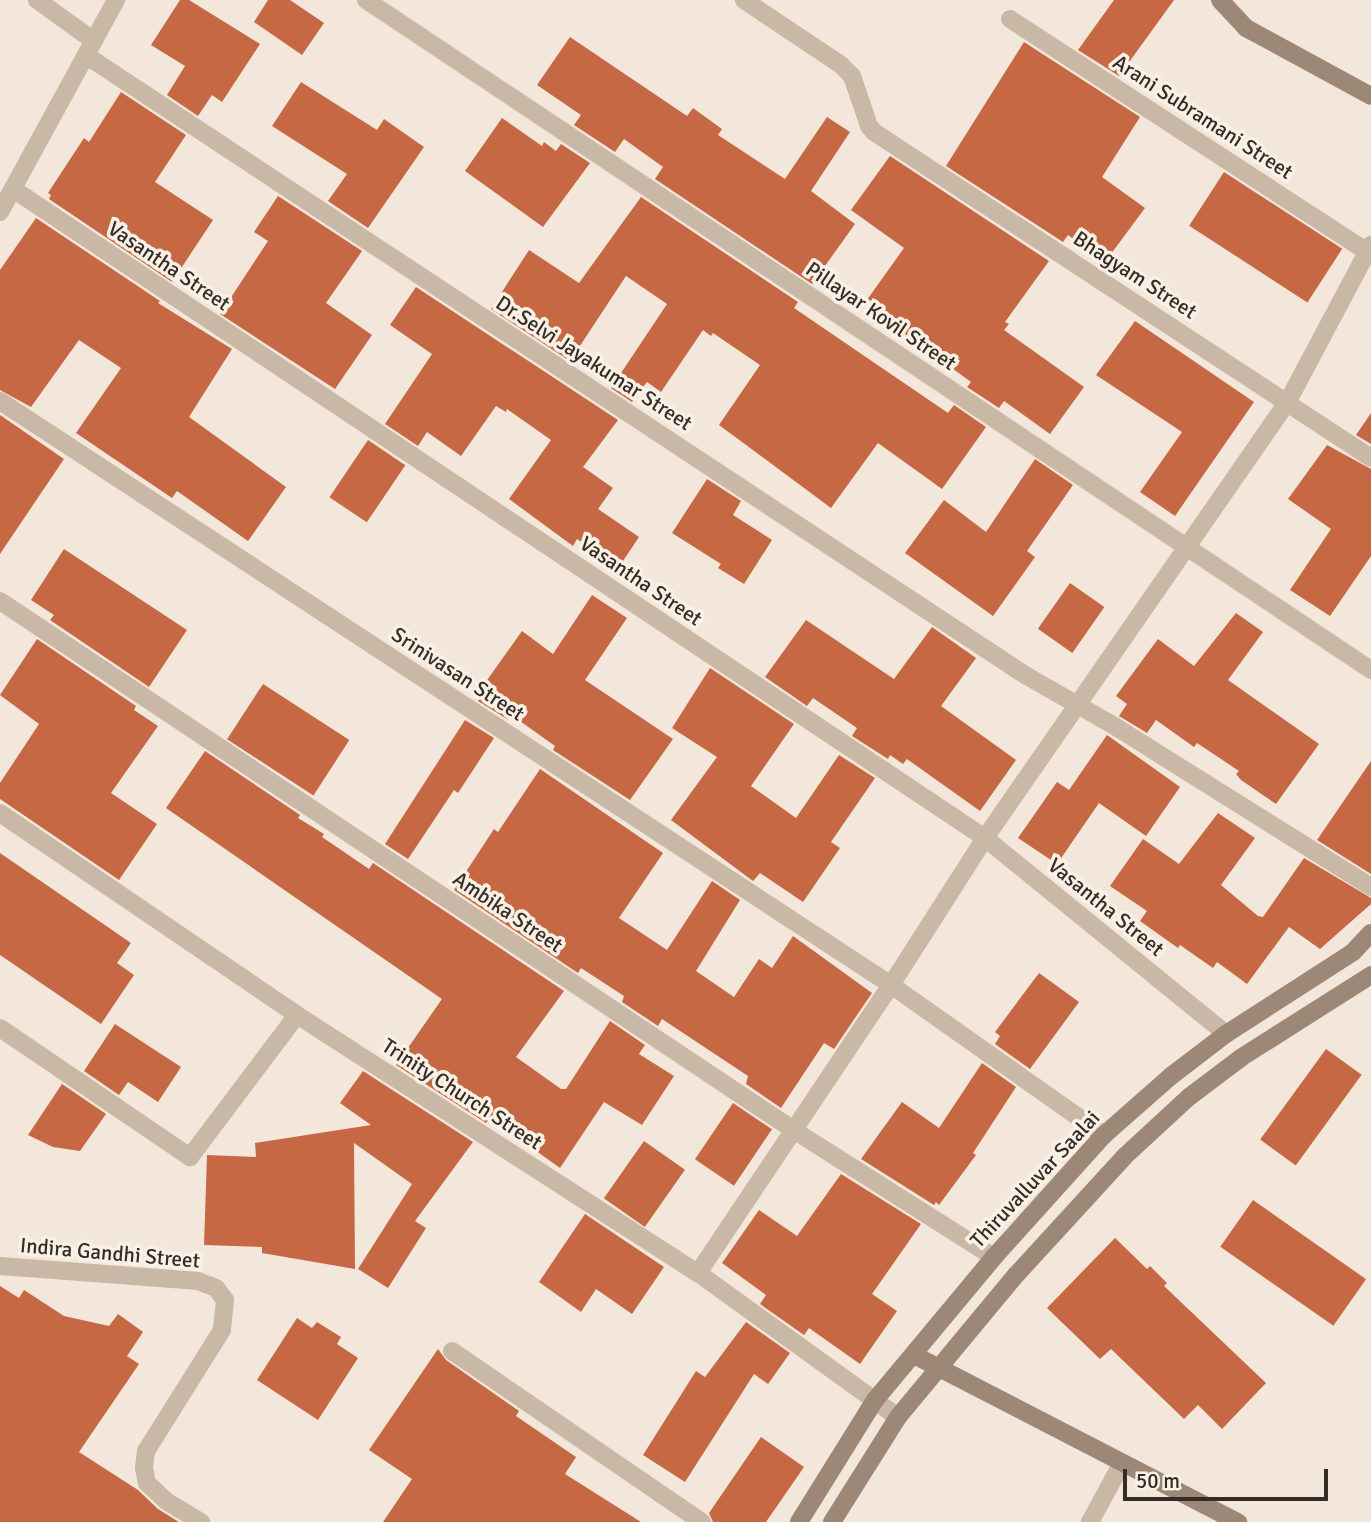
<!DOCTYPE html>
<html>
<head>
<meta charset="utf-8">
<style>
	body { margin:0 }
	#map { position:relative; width:1371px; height:1522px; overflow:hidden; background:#f2e7da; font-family:Signika,sans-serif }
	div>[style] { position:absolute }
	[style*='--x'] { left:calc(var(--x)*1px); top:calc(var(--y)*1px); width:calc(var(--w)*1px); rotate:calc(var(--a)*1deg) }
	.building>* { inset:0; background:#c66843; transform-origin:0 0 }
	.street>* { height:18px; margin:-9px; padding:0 9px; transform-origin:9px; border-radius:9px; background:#cab8a6 }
	.secondary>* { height:18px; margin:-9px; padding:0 9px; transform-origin:9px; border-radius:9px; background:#9d8777 }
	span { translate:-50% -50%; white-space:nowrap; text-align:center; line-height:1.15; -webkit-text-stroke:7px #f9f1e6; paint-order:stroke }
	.street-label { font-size:21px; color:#362c27 }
	.scale { position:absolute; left:1123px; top:1469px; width:205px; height:32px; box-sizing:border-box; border:4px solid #362c27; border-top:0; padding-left:9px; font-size:21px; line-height:24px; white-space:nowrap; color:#362c27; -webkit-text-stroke:5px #f9f1e6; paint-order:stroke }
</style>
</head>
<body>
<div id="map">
	<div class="building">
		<div style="clip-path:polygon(180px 0,189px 0,260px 44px,222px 102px,212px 95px,198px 116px,167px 95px,185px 66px,151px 45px)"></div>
		<div style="clip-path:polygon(268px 0,290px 0,324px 23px,302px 55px,254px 22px)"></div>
		<div style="clip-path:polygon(1114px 0,1174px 0,1119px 76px,1078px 50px)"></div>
		<div style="clip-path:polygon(570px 37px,687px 116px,693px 108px,722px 129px,718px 135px,785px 179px,827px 117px,850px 132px,811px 191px,855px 224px,812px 284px,655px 179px,663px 167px,624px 139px,615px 152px,574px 125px,581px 115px,537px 85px)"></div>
		<div style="clip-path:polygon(1024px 42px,1140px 117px,1102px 177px,1145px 208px,1105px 262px,1068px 235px,1063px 242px,946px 166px)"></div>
		<div style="clip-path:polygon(301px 82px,377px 130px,384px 119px,424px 147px,368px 228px,328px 201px,347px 174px,272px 126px)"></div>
		<div style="clip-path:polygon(121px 92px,186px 135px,155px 182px,213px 220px,172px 282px,49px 199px,51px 195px,48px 193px,84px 138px,89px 142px)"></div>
		<div style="clip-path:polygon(502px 118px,542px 146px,544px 142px,556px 151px,561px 144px,590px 163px,543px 227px,465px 171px)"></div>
		<div style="clip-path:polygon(890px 156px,1049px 261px,1005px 322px,1009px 324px,1004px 330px,1084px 387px,1050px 434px,1004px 401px,999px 408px,967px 387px,971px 382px,864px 304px,904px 248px,851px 210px)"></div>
		<div style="left:1224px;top:172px;width:141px;height:64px;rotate:33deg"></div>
		<div style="clip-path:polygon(278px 196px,362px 251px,326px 303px,372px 335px,335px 389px,220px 314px,268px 241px,254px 232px)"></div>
		<div style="clip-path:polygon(641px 197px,798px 302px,794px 308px,948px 413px,954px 405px,986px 427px,942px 489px,878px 443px,831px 508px,719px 425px,760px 365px,713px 333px,711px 336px,703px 330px,661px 392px,647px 382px,632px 402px,611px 388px,667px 304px,626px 276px,570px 361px,491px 309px,529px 250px,579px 283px)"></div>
		<div style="clip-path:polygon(36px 218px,160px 301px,158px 303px,232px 349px,189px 417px,286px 487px,248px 541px,177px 491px,172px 498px,76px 433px,121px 368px,79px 340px,31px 407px,0 390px,0 270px)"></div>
		<div style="clip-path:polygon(416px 287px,618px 420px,583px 467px,613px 488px,598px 509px,639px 537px,619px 567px,577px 539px,573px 546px,509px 499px,551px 440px,507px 409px,506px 412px,496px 406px,461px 456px,427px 432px,418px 446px,385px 424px,432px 354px,390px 325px)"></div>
		<div style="clip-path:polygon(1135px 321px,1254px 402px,1175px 516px,1140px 492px,1182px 432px,1096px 375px)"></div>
		<div style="clip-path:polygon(1371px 413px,1371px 444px,1356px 435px)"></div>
		<div style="clip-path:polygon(0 415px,64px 459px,0 554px)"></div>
		<div style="left:368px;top:440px;width:45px;height:69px;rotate:34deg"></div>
		<div style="clip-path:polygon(1327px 445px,1371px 469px,1371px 556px,1330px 616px,1290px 590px,1331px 529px,1288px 499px)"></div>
		<div style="clip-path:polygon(1035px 459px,1073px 485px,1027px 551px,1035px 557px,993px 616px,905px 553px,944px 500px,986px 532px)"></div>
		<div style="clip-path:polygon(707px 479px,741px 501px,733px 515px,772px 540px,744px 584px,718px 568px,721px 564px,672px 533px)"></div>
		<div style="clip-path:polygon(64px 549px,187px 630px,149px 687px,50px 620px,54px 615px,31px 600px)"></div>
		<div style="left:1070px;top:583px;width:42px;height:56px;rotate:35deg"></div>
		<div style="clip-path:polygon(592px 595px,627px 618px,585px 680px,673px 739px,630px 800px,553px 750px,555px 746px,510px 714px,507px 719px,478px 701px,488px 685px,485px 683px,522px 631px,553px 654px)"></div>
		<div style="clip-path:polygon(1236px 613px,1263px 632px,1228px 680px,1319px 744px,1276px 804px,1241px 780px,1236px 774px,1239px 771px,1197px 743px,1194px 747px,1156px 720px,1147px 733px,1119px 716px,1127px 704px,1116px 696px,1158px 639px,1194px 666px)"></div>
		<div style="clip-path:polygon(806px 620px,894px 679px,932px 627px,976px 658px,941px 706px,1016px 760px,980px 811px,907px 759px,903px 764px,890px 755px,888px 759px,852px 736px,857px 728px,813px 698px,807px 706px,765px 677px)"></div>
		<div style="clip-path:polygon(37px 639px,136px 706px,134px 710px,158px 726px,111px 793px,157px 824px,119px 880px,0 799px,0 783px,39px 724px,0 695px)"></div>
		<div style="clip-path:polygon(710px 668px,794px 724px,751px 786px,796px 818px,839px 755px,875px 778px,831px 842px,840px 848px,803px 902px,760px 873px,753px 881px,671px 820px,717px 757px,672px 728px)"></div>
		<div style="left:263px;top:684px;width:103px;height:66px;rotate:33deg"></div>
		<div style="clip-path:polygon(465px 720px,494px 738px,458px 793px,454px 790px,408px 859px,385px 844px)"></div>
		<div style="clip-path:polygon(1107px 735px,1180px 787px,1146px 836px,1099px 803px,1057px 864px,1018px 838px,1057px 782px,1069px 790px)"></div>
		<div style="clip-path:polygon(205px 751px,300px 815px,298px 818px,324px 834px,322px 837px,369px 869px,373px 863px,564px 991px,516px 1057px,561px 1089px,566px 1089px,610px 1021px,645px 1045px,639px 1054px,674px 1076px,642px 1125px,604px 1102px,560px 1168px,490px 1118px,486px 1123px,396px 1065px,442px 999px,166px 808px)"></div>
		<div style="clip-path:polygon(1371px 761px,1371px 874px,1317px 840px)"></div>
		<div style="clip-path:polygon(540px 769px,663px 853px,619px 918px,667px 950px,712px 881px,740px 900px,696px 971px,734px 997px,759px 959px,772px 968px,793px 936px,872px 993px,834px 1049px,824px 1043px,781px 1108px,746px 1084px,748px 1076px,662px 1019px,658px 1026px,622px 1002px,624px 996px,581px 968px,578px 973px,454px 890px,494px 829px,498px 832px)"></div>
		<div style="clip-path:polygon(1218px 813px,1255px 838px,1221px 885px,1258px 916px,1263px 917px,1304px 858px,1371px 898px,1371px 904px,1320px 949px,1289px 927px,1247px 984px,1217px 962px,1213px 968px,1180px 945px,1178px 948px,1140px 921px,1147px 911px,1110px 886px,1143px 839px,1179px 864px)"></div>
		<div style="clip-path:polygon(0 853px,131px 943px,117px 963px,134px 975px,101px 1024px,0 955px)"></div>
		<div style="clip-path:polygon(1039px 973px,1079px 1002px,1030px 1069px,995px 1044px,1000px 1036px,995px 1032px)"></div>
		<div style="clip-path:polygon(115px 1024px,181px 1067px,158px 1102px,128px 1082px,119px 1095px,84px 1071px)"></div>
		<div style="left:1326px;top:1049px;width:44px;height:112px;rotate:36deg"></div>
		<div style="clip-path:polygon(982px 1063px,1016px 1087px,973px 1153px,976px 1155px,939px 1205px,936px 1202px,934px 1205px,861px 1159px,902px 1102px,939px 1128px)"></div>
		<div style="clip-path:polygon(363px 1071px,473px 1142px,415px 1221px,426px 1228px,388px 1288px,358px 1269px,412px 1184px,354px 1143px,355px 1269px,262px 1253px,262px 1247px,204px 1245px,207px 1155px,256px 1157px,255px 1143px,371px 1125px,340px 1103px)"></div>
		<div style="clip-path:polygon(62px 1084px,106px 1114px,80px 1151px,53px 1147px,28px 1135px)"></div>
		<div style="left:733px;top:1103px;width:47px;height:68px;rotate:34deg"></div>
		<div style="left:644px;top:1141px;width:50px;height:70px;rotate:35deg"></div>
		<div style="clip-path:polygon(841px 1174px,921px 1224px,872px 1294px,897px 1311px,860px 1364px,809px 1328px,804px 1335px,760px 1304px,766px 1295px,722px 1263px,759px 1210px,797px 1236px)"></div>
		<div style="left:1253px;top:1200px;width:138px;height:57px;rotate:35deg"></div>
		<div style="clip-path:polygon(585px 1214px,664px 1267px,632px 1314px,596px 1289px,581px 1312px,539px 1282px)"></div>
		<div style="clip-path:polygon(1115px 1238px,1147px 1269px,1150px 1266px,1167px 1283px,1164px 1286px,1266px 1383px,1222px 1429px,1198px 1405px,1184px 1419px,1111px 1349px,1100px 1359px,1047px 1308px)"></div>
		<div style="clip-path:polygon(0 1286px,19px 1298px,24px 1290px,64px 1316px,109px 1326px,118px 1314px,143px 1332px,127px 1356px,139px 1364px,79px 1452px,138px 1490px,158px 1509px,179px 1522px,0 1522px)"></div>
		<div style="clip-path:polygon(297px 1318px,312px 1328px,317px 1322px,341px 1337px,337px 1344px,358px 1358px,318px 1420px,257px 1380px)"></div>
		<div style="clip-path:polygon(746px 1322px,790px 1353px,768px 1384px,754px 1374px,685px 1482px,643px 1455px,696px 1371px,705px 1377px)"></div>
		<div style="clip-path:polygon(438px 1349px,446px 1360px,519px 1411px,516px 1416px,576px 1457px,565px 1474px,641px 1522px,383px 1522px,412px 1479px,369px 1450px)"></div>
		<div style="clip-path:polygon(761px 1437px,804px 1467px,766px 1522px,713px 1522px,709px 1513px)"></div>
	</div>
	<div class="street">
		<div style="--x:37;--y:0;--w:70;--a:35.7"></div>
		<div style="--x:366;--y:0;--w:1208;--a:33.69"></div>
		<div style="--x:744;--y:0;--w:117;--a:33.8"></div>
		<div style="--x:841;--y:65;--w:16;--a:45"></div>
		<div style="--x:852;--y:76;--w:53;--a:71.2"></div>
		<div style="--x:869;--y:126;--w:8;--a:50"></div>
		<div style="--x:874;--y:132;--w:594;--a:33.26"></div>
		<div style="--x:1010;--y:19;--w:431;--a:33.1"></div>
		<div style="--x:87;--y:56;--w:1124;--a:33.42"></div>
		<div style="--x:1025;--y:675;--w:105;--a:29.7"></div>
		<div style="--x:1116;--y:727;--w:301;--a:32.1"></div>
		<div style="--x:13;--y:189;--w:1169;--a:33.73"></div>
		<div style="--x:985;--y:838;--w:311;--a:39.1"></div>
		<div style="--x:0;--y:212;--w:242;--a:-61.3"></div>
		<div style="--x:0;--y:401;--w:1065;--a:33.24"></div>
		<div style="--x:891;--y:985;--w:261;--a:35.2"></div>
		<div style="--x:0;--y:601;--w:952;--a:33.69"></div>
		<div style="--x:792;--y:1129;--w:239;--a:32.4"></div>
		<div style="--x:0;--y:813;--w:359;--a:34.2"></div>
		<div style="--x:297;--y:1015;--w:477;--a:32.8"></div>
		<div style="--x:698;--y:1273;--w:246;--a:35.8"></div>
		<div style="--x:0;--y:1028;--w:230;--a:34.2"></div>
		<div style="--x:190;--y:1157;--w:178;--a:-53"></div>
		<div style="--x:0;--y:1266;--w:199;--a:4.3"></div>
		<div style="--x:198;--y:1281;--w:19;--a:21"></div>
		<div style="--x:216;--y:1288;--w:15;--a:53"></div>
		<div style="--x:225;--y:1300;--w:30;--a:96"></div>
		<div style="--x:222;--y:1330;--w:143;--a:122.1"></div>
		<div style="--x:146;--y:1451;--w:17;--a:97"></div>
		<div style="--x:144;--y:1468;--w:15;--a:79"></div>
		<div style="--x:147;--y:1483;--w:26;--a:43"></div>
		<div style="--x:166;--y:1501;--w:41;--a:31"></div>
		<div style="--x:698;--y:1273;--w:347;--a:-56.2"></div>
		<div style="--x:891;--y:985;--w:174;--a:-57.4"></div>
		<div style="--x:985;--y:838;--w:532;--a:-55.26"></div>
		<div style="--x:1288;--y:401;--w:177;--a:-62"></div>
		<div style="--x:452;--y:1351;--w:303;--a:34.4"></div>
		<div style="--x:1090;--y:1522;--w:67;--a:-61.5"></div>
	</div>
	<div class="secondary">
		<div style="--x:1220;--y:0;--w:38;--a:47"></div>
		<div style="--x:1246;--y:28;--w:142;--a:28.5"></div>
		<div style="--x:914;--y:1355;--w:365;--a:27.3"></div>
		<div style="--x:799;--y:1522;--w:144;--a:-58.1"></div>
		<div style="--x:875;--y:1400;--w:186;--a:-50.2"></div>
		<div style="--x:994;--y:1257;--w:164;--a:-48"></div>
		<div style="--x:1104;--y:1135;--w:89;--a:-41.4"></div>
		<div style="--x:1171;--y:1076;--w:69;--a:-37.4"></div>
		<div style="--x:1226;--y:1034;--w:151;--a:-32.8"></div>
		<div style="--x:1353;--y:952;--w:26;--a:-47"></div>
		<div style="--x:832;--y:1522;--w:124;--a:-57.8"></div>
		<div style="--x:898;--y:1417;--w:185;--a:-50.3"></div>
		<div style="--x:1016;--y:1275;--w:161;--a:-47.5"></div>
		<div style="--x:1125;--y:1156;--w:87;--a:-42.7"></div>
		<div style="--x:1189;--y:1097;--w:66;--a:-37"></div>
		<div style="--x:1242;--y:1057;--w:153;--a:-32.4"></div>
	</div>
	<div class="street-label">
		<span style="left:1203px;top:117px;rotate:33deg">Arani Subramani Street</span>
		<span style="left:169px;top:266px;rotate:34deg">Vasantha Street</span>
		<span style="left:1135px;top:275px;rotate:33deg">Bhagyam Street</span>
		<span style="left:881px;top:316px;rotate:34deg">Pillayar Kovil Street</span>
		<span style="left:594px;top:363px;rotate:33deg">Dr.Selvi Jayakumar Street</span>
		<span style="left:641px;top:581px;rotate:34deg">Vasantha Street</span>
		<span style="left:458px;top:674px;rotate:33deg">Srinivasan Street</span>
		<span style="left:1106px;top:907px;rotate:39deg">Vasantha Street</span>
		<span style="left:508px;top:912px;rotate:34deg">Ambika Street</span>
		<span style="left:462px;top:1094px;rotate:33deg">Trinity Church Street</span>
		<span style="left:1035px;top:1179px;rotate:-47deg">Thiruvalluvar Saalai</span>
		<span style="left:110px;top:1253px;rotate:5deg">Indira Gandhi Street</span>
	</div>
	<div class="scale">50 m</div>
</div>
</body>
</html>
